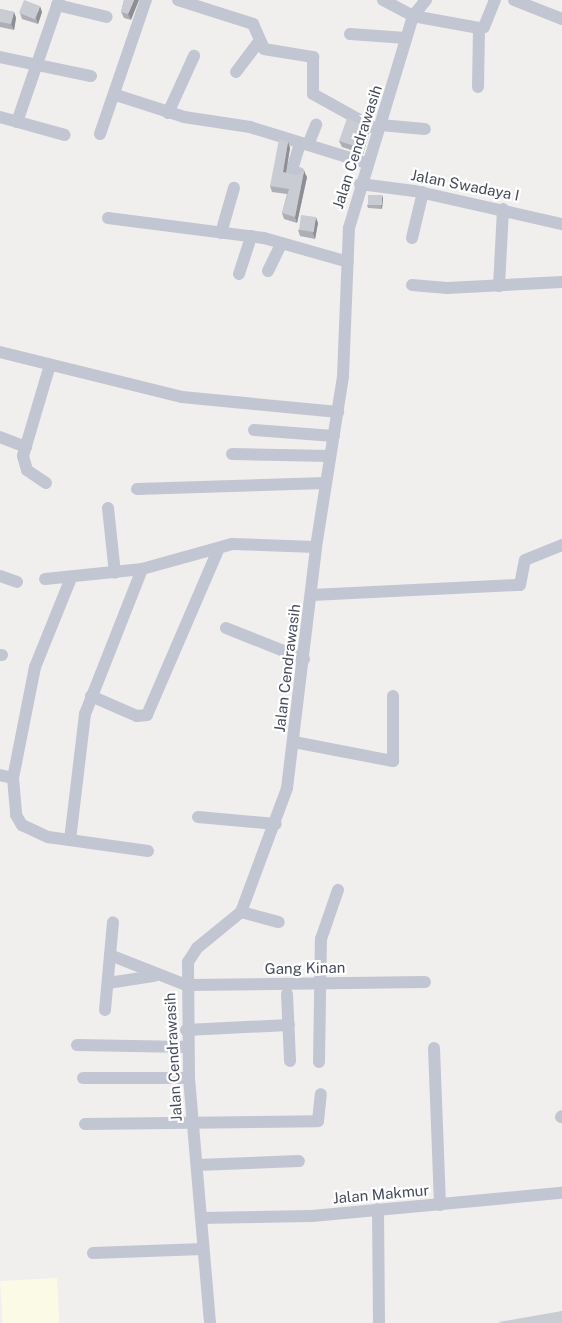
<!DOCTYPE html>
<html>
<head>
<meta charset="utf-8">
<style>
  body { margin:0 }
  #map { position:relative; width:562px; height:1323px; overflow:hidden; background:#f1eeee; font-family:"Public Sans",sans-serif }
  div>[style] { position:absolute }
  .commercial>* { inset:0; background:#fbfae7; transform-origin:0 0 }
  .street>* { height:12px; margin:-6px; padding:0 6px; transform-origin:6px; border-radius:6px; background:#c2c6d3 }
  .wall>* { inset:0; background:#aeafb6 }
  .shaded-wall>* { inset:0; background:#8d8f94 }
  .building>* { inset:0; background:#caccd4; transform-origin:0 0 }
  span { translate:-50% -50%; white-space:nowrap; text-align:center; line-height:1.15; -webkit-text-stroke:4.5px #fff; paint-order:stroke }
  .street-label { font-size:15px; color:#464c5b }
</style>
</head>
<body>
<div id="map">
  <div class="commercial">
    <div style="left:57px;top:1278px;width:45px;height:57px;rotate:87deg"></div>
  </div>
  <div class="street">
    <div style="left:178px;top:0;width:79px;rotate:17.7deg"></div>
    <div style="left:253px;top:24px;width:27px;rotate:66deg"></div>
    <div style="left:264px;top:49px;width:50px;rotate:9.3deg"></div>
    <div style="left:313px;top:57px;width:37px;rotate:90deg"></div>
    <div style="left:313px;top:94px;width:74px;rotate:29deg"></div>
    <div style="left:383px;top:0;width:34px;rotate:28deg"></div>
    <div style="left:413px;top:16px;width:67px;rotate:10.3deg"></div>
    <div style="left:479px;top:28px;width:5px;rotate:-11deg"></div>
    <div style="left:484px;top:27px;width:29px;rotate:-68deg"></div>
    <div style="left:514px;top:0;width:52px;rotate:21.6deg"></div>
    <div style="left:57px;top:5px;width:51px;rotate:13.5deg"></div>
    <div style="left:350px;top:34px;width:56px;rotate:4.1deg"></div>
    <div style="left:0;top:57px;width:93px;rotate:11.8deg"></div>
    <div style="left:236px;top:72px;width:39px;rotate:-53deg"></div>
    <div style="left:478px;top:87px;width:59px;rotate:-89deg"></div>
    <div style="left:116px;top:95px;width:71px;rotate:17.9deg"></div>
    <div style="left:184px;top:117px;width:67px;rotate:8.6deg"></div>
    <div style="left:250px;top:127px;width:121px;rotate:17.2deg"></div>
    <div style="left:168px;top:113px;width:63px;rotate:-65.5deg"></div>
    <div style="left:0;top:117px;width:67px;rotate:15.5deg"></div>
    <div style="left:17px;top:122px;width:129px;rotate:-71deg"></div>
    <div style="left:380px;top:125px;width:45px;rotate:5.1deg"></div>
    <div style="left:100px;top:134px;width:142px;rotate:-71.1deg"></div>
    <div style="left:308px;top:145px;width:22px;rotate:-68deg"></div>
    <div style="left:299px;top:173px;width:8px;rotate:180deg"></div>
    <div style="left:291px;top:173px;width:31px;rotate:-73deg"></div>
    <div style="left:360px;top:184px;width:55px;rotate:7.3deg"></div>
    <div style="left:415px;top:191px;width:151px;rotate:12.7deg"></div>
    <div style="left:108px;top:218px;width:157px;rotate:7.3deg"></div>
    <div style="left:264px;top:238px;width:87px;rotate:15.9deg"></div>
    <div style="left:221px;top:233px;width:47px;rotate:-73.9deg"></div>
    <div style="left:412px;top:238px;width:47px;rotate:-76.6deg"></div>
    <div style="left:268px;top:271px;width:30px;rotate:-64deg"></div>
    <div style="left:239px;top:274px;width:40px;rotate:-72deg"></div>
    <div style="left:412px;top:285px;width:35px;rotate:5deg"></div>
    <div style="left:447px;top:288px;width:115px;rotate:-3deg"></div>
    <div style="left:499px;top:286px;width:77px;rotate:-87deg"></div>
    <div style="left:0;top:352px;width:187px;rotate:13.9deg"></div>
    <div style="left:182px;top:397px;width:157px;rotate:5.5deg"></div>
    <div style="left:254px;top:430px;width:80px;rotate:4.3deg"></div>
    <div style="left:0;top:437px;width:28px;rotate:21deg"></div>
    <div style="left:232px;top:454px;width:98px;rotate:1.2deg"></div>
    <div style="left:46px;top:483px;width:23px;rotate:-146deg"></div>
    <div style="left:27px;top:470px;width:15px;rotate:-106deg"></div>
    <div style="left:23px;top:456px;width:95px;rotate:-73.5deg"></div>
    <div style="left:137px;top:489px;width:188px;rotate:-1.8deg"></div>
    <div style="left:108px;top:508px;width:65px;rotate:83.9deg"></div>
    <div style="left:0;top:576px;width:18px;rotate:19deg"></div>
    <div style="left:71px;top:578px;width:96px;rotate:112deg"></div>
    <div style="left:35px;top:667px;width:113px;rotate:101.2deg"></div>
    <div style="left:13px;top:778px;width:37px;rotate:85deg"></div>
    <div style="left:16px;top:815px;width:12px;rotate:59deg"></div>
    <div style="left:22px;top:825px;width:29px;rotate:25deg"></div>
    <div style="left:48px;top:837px;width:101px;rotate:8deg"></div>
    <div style="left:45px;top:579px;width:98px;rotate:-5.9deg"></div>
    <div style="left:142px;top:569px;width:93px;rotate:-15.5deg"></div>
    <div style="left:232px;top:544px;width:84px;rotate:2deg"></div>
    <div style="left:312px;top:595px;width:208px;rotate:-2.8deg"></div>
    <div style="left:520px;top:585px;width:25px;rotate:-79deg"></div>
    <div style="left:525px;top:560px;width:40px;rotate:-22deg"></div>
    <div style="left:226px;top:628px;width:84px;rotate:21.7deg"></div>
    <div style="left:0;top:655px;width:2px"></div>
    <div style="left:91px;top:696px;width:50px;rotate:23.5deg"></div>
    <div style="left:137px;top:716px;width:10px;rotate:-6deg"></div>
    <div style="left:147px;top:715px;width:182px;rotate:-66.7deg"></div>
    <div style="left:294px;top:742px;width:101px;rotate:10.9deg"></div>
    <div style="left:393px;top:761px;width:65px;rotate:-90deg"></div>
    <div style="left:0;top:775px;width:13px;rotate:13deg"></div>
    <div style="left:198px;top:817px;width:78px;rotate:5.1deg"></div>
    <div style="left:70px;top:840px;width:127px;rotate:-83.2deg"></div>
    <div style="left:85px;top:714px;width:156px;rotate:-68.5deg"></div>
    <div style="left:241px;top:912px;width:39px;rotate:15deg"></div>
    <div style="left:110px;top:955px;width:82px;rotate:21.5deg"></div>
    <div style="left:186px;top:985px;width:239px;rotate:-0.7deg"></div>
    <div style="left:108px;top:983px;width:47px;rotate:-8.7deg"></div>
    <div style="left:287px;top:994px;width:67px;rotate:87.4deg"></div>
    <div style="left:105px;top:1010px;width:88px;rotate:-84.8deg"></div>
    <div style="left:186px;top:1030px;width:103px;rotate:-2.8deg"></div>
    <div style="left:77px;top:1045px;width:110px;rotate:1deg"></div>
    <div style="left:434px;top:1048px;width:157px;rotate:87.8deg"></div>
    <div style="left:319px;top:1062px;width:123px;rotate:-89.1deg"></div>
    <div style="left:321px;top:939px;width:52px;rotate:-70.9deg"></div>
    <div style="left:83px;top:1078px;width:106px"></div>
    <div style="left:561px;top:1117px;width:1px;rotate:-45deg"></div>
    <div style="left:85px;top:1124px;width:233px;rotate:-0.7deg"></div>
    <div style="left:318px;top:1121px;width:27px;rotate:-84deg"></div>
    <div style="left:197px;top:1165px;width:102px;rotate:-2.2deg"></div>
    <div style="left:378px;top:1209px;width:114px;rotate:89.5deg"></div>
    <div style="left:201px;top:1218px;width:111px;rotate:-1deg"></div>
    <div style="left:312px;top:1216px;width:251px;rotate:-5.3deg"></div>
    <div style="left:93px;top:1253px;width:110px;rotate:-2.1deg"></div>
    <div style="left:210px;top:1323px;width:246px;rotate:-94.9deg"></div>
    <div style="left:189px;top:1078px;width:116px;rotate:-90.5deg"></div>
    <div style="left:188px;top:962px;width:17px;rotate:-57deg"></div>
    <div style="left:197px;top:948px;width:57px;rotate:-39.3deg"></div>
    <div style="left:241px;top:912px;width:132px;rotate:-69.6deg"></div>
    <div style="left:287px;top:788px;width:243px;rotate:-83.1deg"></div>
    <div style="left:316px;top:547px;width:173px;rotate:-81deg"></div>
    <div style="left:343px;top:376px;width:148px;rotate:-87.7deg"></div>
    <div style="left:349px;top:228px;width:221px;rotate:-73.2deg"></div>
    <div style="left:413px;top:16px;width:21px;rotate:-51deg"></div>
  </div>
  <div class="wall">
    <div style="clip-path:polygon(124px 0,131px 20px,124px 18px,121px 12px)"></div>
    <div style="clip-path:polygon(0 9px,14px 12px,16px 18px,14px 30px,0 27px)"></div>
    <div style="clip-path:polygon(42px 12px,38px 24px,22px 19px,20px 13px)"></div>
    <div style="clip-path:polygon(369px 134px,363px 154px,342px 147px,339px 141px)"></div>
    <div style="clip-path:polygon(288px 142px,290px 148px,286px 173px,307px 177px,297px 223px,284px 219px,282px 213px,287px 194px,272px 192px,270px 186px)"></div>
    <div style="clip-path:polygon(383px 198px,382px 209px,368px 208px,367px 205px)"></div>
    <div style="clip-path:polygon(318px 223px,315px 239px,300px 236px,298px 230px)"></div>
  </div>
  <div class="shaded-wall">
    <div style="clip-path:polygon(134px 0,139px 0,131px 20px,128px 14px)"></div>
    <div style="clip-path:polygon(40px 6px,42px 12px,38px 24px,36px 18px)"></div>
    <div style="clip-path:polygon(14px 12px,16px 18px,14px 30px,11px 24px)"></div>
    <div style="clip-path:polygon(367px 128px,369px 134px,363px 154px,361px 148px)"></div>
    <div style="clip-path:polygon(288px 142px,290px 148px,285px 178px,283px 172px)"></div>
    <div style="clip-path:polygon(304px 171px,307px 177px,297px 223px,295px 217px)"></div>
    <div style="clip-path:polygon(382px 195px,383px 198px,382px 209px,381px 206px)"></div>
    <div style="clip-path:polygon(316px 217px,318px 223px,315px 239px,313px 233px)"></div>
  </div>
  <div class="building">
    <div style="left:24px;top:0;width:17px;height:14px;rotate:21deg"></div>
    <div style="clip-path:polygon(124px 0,134px 0,128px 14px,121px 12px)"></div>
    <div style="clip-path:polygon(0 9px,14px 12px,11px 24px,0 22px)"></div>
    <div style="clip-path:polygon(347px 118px,367px 128px,361px 148px,339px 141px)"></div>
    <div style="clip-path:polygon(279px 139px,288px 142px,283px 172px,297px 175px,304px 171px,295px 217px,282px 213px,289px 189px,270px 186px)"></div>
    <div style="left:368px;top:195px;width:14px;height:10px"></div>
    <div style="left:301px;top:215px;width:15px;height:15px;rotate:8deg"></div>
    <div style="clip-path:polygon(562px 1311px,562px 1323px,500px 1323px,499px 1322px)"></div>
  </div>
  <div class="street-label">
    <span style="left:357px;top:147px;rotate:-72deg">Jalan Cendrawasih</span>
    <span style="left:465px;top:185px;rotate:11deg">Jalan Swadaya I</span>
    <span style="left:287px;top:668px;rotate:-83deg">Jalan Cendrawasih</span>
    <span style="left:305px;top:968px;rotate:-1deg">Gang Kinan</span>
    <span style="left:173px;top:1057px;rotate:-93deg">Jalan Cendrawasih</span>
    <span style="left:381px;top:1194px;rotate:-5deg">Jalan Makmur</span>
  </div>
</div>
</body>
</html>
